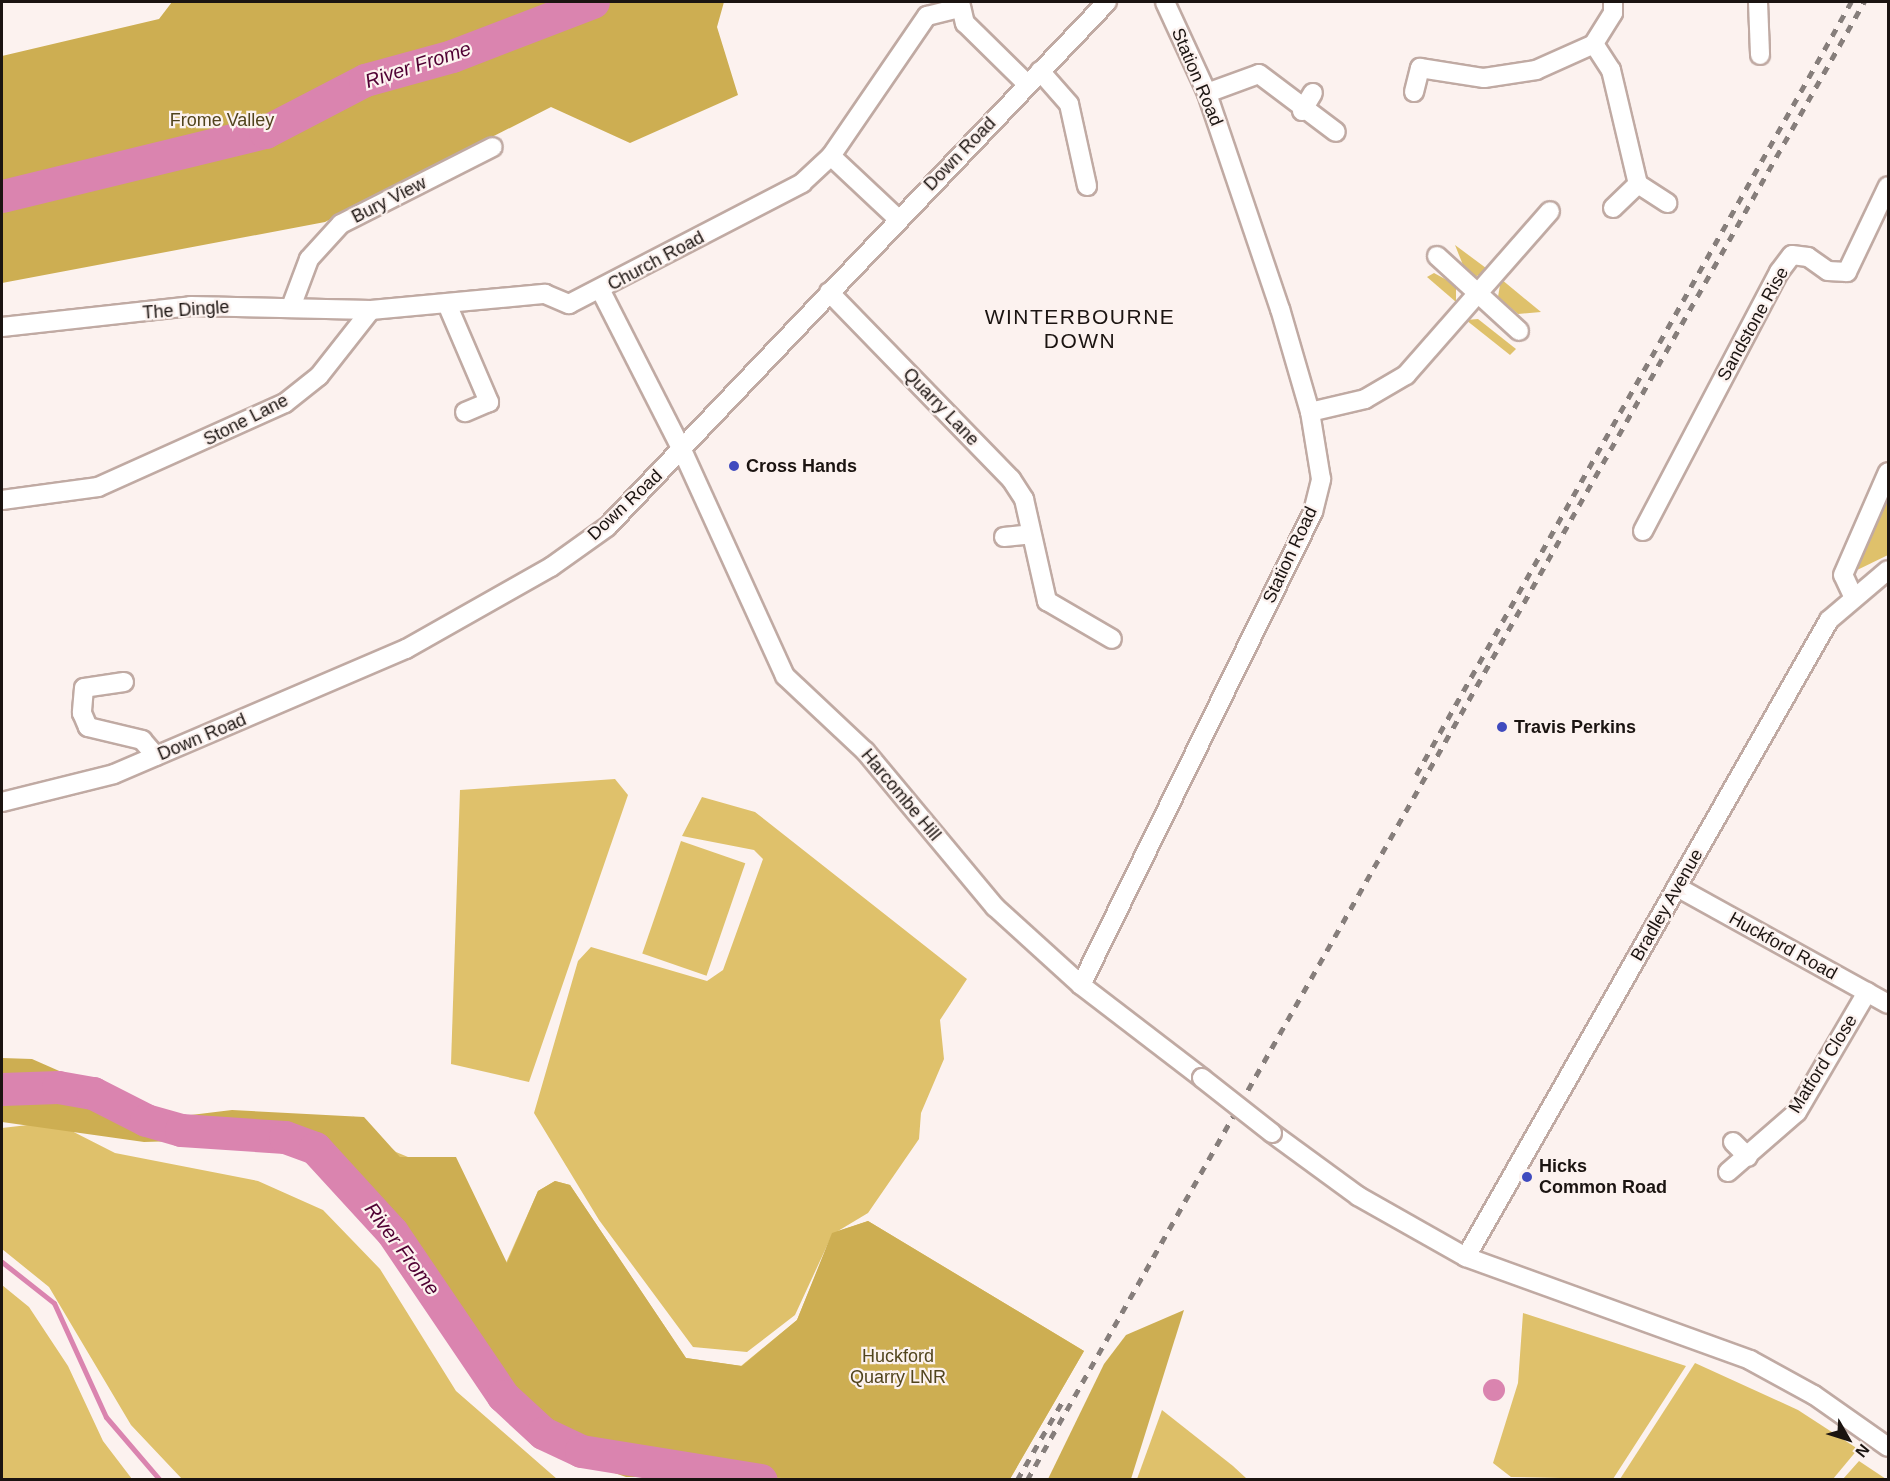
<!DOCTYPE html>
<html>
<head>
<meta charset="utf-8">
<style>
  body { margin:0 }
  #map { position:relative; width:1890px; height:1481px; overflow:hidden; background:#fcf2ef; font-family:Arial,sans-serif }
  div>[style] { position:absolute }
  .green>* { inset:0; background:#dfc16b; transform-origin:0 0 }
  .forest>* { inset:0; background:#cdae52 }
  .water>* { inset:0; background:#da84af }
  .round { border-radius:50% }
  .stream>* { height:5px; margin:-2.5px; padding:0 2.5px; transform-origin:2.5px; border-radius:2.5px; background:#da84af }
  .river>* { height:33px; margin:-16.5px; padding:0 16.5px; transform-origin:16.5px; border-radius:16.5px; background:#da84af }
  .roads { filter:drop-shadow(2px 0 #c0aaa3) drop-shadow(-2px 0 #c0aaa3) drop-shadow(0 2px #c0aaa3) drop-shadow(0 -2px #c0aaa3) }
  .minor>* { height:18px; margin:-9px; padding:0 9px; transform-origin:9px; border-radius:9px; background:#fff }
  .rail>* { height:4.5px; margin-top:-2.25px; transform-origin:0; background:repeating-linear-gradient(90deg,#867e7b 0 8px,transparent 0 16px) }
  .bridges { filter:drop-shadow(2px 0 #c0aaa3) drop-shadow(-2px 0 #c0aaa3) drop-shadow(0 2px #c0aaa3) drop-shadow(0 -2px #c0aaa3) }
  .minor-bridge>* { height:18px; margin:-9px; padding:0 9px; transform-origin:9px; border-radius:9px; background:#fff }
  .dots>* { width:16px; height:16px; translate:-50% -50%; box-sizing:border-box; border:3px solid #fcf2ef; border-radius:50% }
  span { translate:-50% -50%; white-space:nowrap; text-align:center; line-height:1.15; -webkit-text-stroke:4.5px #fcf2ef; paint-order:stroke }
  .street-label { font-size:18px; color:#1b1411 }
  .park-label { font-size:18px; color:#51441d }
  .poi-label { font-size:18px; color:#1b1411; font-weight:700 }
  .left { translate:0 -50%; text-align:left }
  .water-label { font-size:20px; color:#500133; font-style:italic }
  .quarter-label { font-size:21px; color:#1b1411; letter-spacing:1.5px }
  .frame { position:absolute; inset:0; border:3px solid #1b1411; pointer-events:none }
  .north { position:absolute; left:1818px; top:1409px; width:60px; height:60px; -webkit-text-stroke:4px #fcf2ef; paint-order:stroke; rotate:129deg; font-size:16px; font-weight:700; line-height:24px; text-align:center; color:#1b1411 }
  .north::after { content:''; display:block; margin:auto; width:21px; height:27px; background:#1b1411; clip-path:polygon(50% 0,100% 100%,50% 72%,0 100%) }
</style>
</head>
<body>
<div id="map">
  <div class="green">
    <div style="clip-path:polygon(1455px 245px,1490px 271px,1474px 277px,1465px 270px)"></div>
    <div style="clip-path:polygon(1434px 273px,1456px 285px,1456px 302px,1427px 277px)"></div>
    <div style="clip-path:polygon(1501px 279px,1541px 312px,1518px 314px,1498px 297px)"></div>
    <div style="clip-path:polygon(1478px 319px,1516px 349px,1510px 355px,1466px 320px)"></div>
    <div style="clip-path:polygon(1888px 481px,1888px 555px,1853px 572px)"></div>
    <div style="clip-path:polygon(615px 779px,628px 795px,529px 1082px,451px 1064px,460px 790px)"></div>
    <div style="clip-path:polygon(702px 797px,755px 812px,967px 979px,940px 1020px,944px 1059px,921px 1113px,919px 1139px,868px 1213px,838px 1231px,868px 1221px,1084px 1351px,1010px 1479px,787px 1479px,720px 1467px,352px 1115px,396px 1152px,444px 1172px,465px 1193px,506px 1263px,538px 1191px,555px 1181px,570px 1185px,686px 1358px,741px 1366px,797px 1320px,832px 1235px,795px 1315px,747px 1352px,693px 1347px,599px 1220px,534px 1113px,578px 961px,591px 947px,707px 981px,723px 970px,763px 859px,754px 850px,682px 836px)"></div>
    <div style="left:681px;top:841px;width:68px;height:119px;rotate:19deg"></div>
    <div style="clip-path:polygon(54px 1122px,115px 1153px,258px 1181px,323px 1210px,380px 1269px,456px 1391px,557px 1479px,182px 1479px,131px 1425px,49px 1287px,2px 1249px,2px 1128px)"></div>
    <div style="clip-path:polygon(2px 1285px,29px 1307px,68px 1366px,103px 1441px,132px 1479px,2px 1479px)"></div>
    <div style="clip-path:polygon(1523px 1313px,1686px 1366px,1613px 1479px,1511px 1477px,1493px 1463px,1518px 1383px)"></div>
    <div style="clip-path:polygon(1695px 1363px,1798px 1410px,1858px 1449px,1833px 1479px,1620px 1479px)"></div>
    <div style="clip-path:polygon(1162px 1410px,1233px 1466px,1247px 1479px,1137px 1479px)"></div>
    <div style="clip-path:polygon(1859px 1461px,1886px 1479px,1887px 1479px,1843px 1479px)"></div>
  </div>
  <div class="forest">
    <div style="clip-path:polygon(172px 2px,724px 2px,717px 27px,738px 95px,630px 143px,551px 107px,325px 222px,2px 283px,2px 56px,159px 19px)"></div>
    <div style="clip-path:polygon(2px 1058px,32px 1059px,166px 1118px,232px 1110px,364px 1117px,400px 1157px,456px 1157px,507px 1263px,538px 1191px,555px 1181px,570px 1185px,686px 1358px,742px 1366px,797px 1320px,832px 1233px,868px 1221px,1084px 1351px,1010px 1479px,626px 1477px,540px 1447px,505px 1417px,378px 1234px,302px 1158px,243px 1139px,144px 1142px,2px 1122px)"></div>
    <div style="clip-path:polygon(1184px 1310px,1131px 1479px,1048px 1479px,1104px 1364px,1126px 1335px)"></div>
  </div>
  <div class="water">
    <div class="round" style="left:1483px;top:1379px;width:22px;height:22px"></div>
  </div>
  <div class="stream">
    <div style="left:2px;top:1262px;width:66px;rotate:38.3deg"></div>
    <div style="left:54px;top:1303px;width:125px;rotate:65.5deg"></div>
    <div style="left:106px;top:1417px;width:83px;rotate:49.4deg"></div>
  </div>
  <div class="river">
    <div style="left:2px;top:196px;width:271px;rotate:-13.7deg"></div>
    <div style="left:265px;top:132px;width:113px;rotate:-27.5deg"></div>
    <div style="left:365px;top:80px;width:90px;rotate:-15.4deg"></div>
    <div style="left:452px;top:56px;width:151px;rotate:-21deg"></div>
    <div style="left:2px;top:1089px;width:56px;rotate:-2deg"></div>
    <div style="left:58px;top:1087px;width:36px;rotate:10deg"></div>
    <div style="left:93px;top:1093px;width:59px;rotate:27deg"></div>
    <div style="left:146px;top:1120px;width:36px;rotate:16deg"></div>
    <div style="left:181px;top:1130px;width:104px;rotate:3.9deg"></div>
    <div style="left:285px;top:1137px;width:32px;rotate:20deg"></div>
    <div style="left:315px;top:1148px;width:114px;rotate:47.5deg"></div>
    <div style="left:392px;top:1232px;width:198px;rotate:55.9deg"></div>
    <div style="left:503px;top:1396px;width:54px;rotate:42.8deg"></div>
    <div style="left:543px;top:1433px;width:42px;rotate:25.3deg"></div>
    <div style="left:581px;top:1451px;width:182px;rotate:9.2deg"></div>
  </div>
  <div class="roads">
    <div class="minor">
      <div style="left:960px;top:2px;width:22px;rotate:77deg"></div>
      <div style="left:965px;top:23px;width:87px;rotate:44.5deg"></div>
      <div style="left:1613px;top:2px;width:11px;rotate:90deg"></div>
      <div style="left:1613px;top:13px;width:36px;rotate:122deg"></div>
      <div style="left:1594px;top:44px;width:31px;rotate:57deg"></div>
      <div style="left:1611px;top:70px;width:117px;rotate:76.7deg"></div>
      <div style="left:1758px;top:2px;width:53px;rotate:87.8deg"></div>
      <div style="left:1040px;top:71px;width:44px;rotate:48.7deg"></div>
      <div style="left:1069px;top:104px;width:84px;rotate:77.6deg"></div>
      <div style="left:1414px;top:92px;width:25px;rotate:-76deg"></div>
      <div style="left:1420px;top:68px;width:65px;rotate:8.9deg"></div>
      <div style="left:1484px;top:78px;width:53px;rotate:-8.7deg"></div>
      <div style="left:1536px;top:70px;width:64px;rotate:-24.1deg"></div>
      <div style="left:1207px;top:93px;width:55px;rotate:-20.1deg"></div>
      <div style="left:1259px;top:74px;width:96px;rotate:37deg"></div>
      <div style="left:1302px;top:111px;width:21px;rotate:-59deg"></div>
      <div style="left:831px;top:156px;width:92px;rotate:43.2deg"></div>
      <div style="left:1613px;top:208px;width:35px;rotate:-44deg"></div>
      <div style="left:1638px;top:184px;width:35px;rotate:33deg"></div>
      <div style="left:1437px;top:256px;width:111px;rotate:42.4deg"></div>
      <div style="left:601px;top:291px;width:178px;rotate:63deg"></div>
      <div style="left:682px;top:450px;width:248px;rotate:65.5deg"></div>
      <div style="left:785px;top:676px;width:110px;rotate:43.2deg"></div>
      <div style="left:865px;top:751px;width:203px;rotate:50.2deg"></div>
      <div style="left:995px;top:907px;width:116px;rotate:42.2deg"></div>
      <div style="left:1081px;top:985px;width:153px;rotate:37.5deg"></div>
      <div style="left:829px;top:292px;width:261px;rotate:45.8deg"></div>
      <div style="left:1011px;top:479px;width:24px;rotate:57deg"></div>
      <div style="left:1024px;top:499px;width:105px;rotate:77.3deg"></div>
      <div style="left:1047px;top:601px;width:75px;rotate:30.3deg"></div>
      <div style="left:447px;top:304px;width:107px;rotate:66.8deg"></div>
      <div style="left:489px;top:402px;width:26px;rotate:157deg"></div>
      <div style="left:291px;top:307px;width:51px;rotate:-69.4deg"></div>
      <div style="left:309px;top:259px;width:47px;rotate:-47.6deg"></div>
      <div style="left:341px;top:224px;width:170px;rotate:-26.9deg"></div>
      <div style="left:2px;top:327px;width:190px;rotate:-6.3deg"></div>
      <div style="left:191px;top:306px;width:180px;rotate:1.3deg"></div>
      <div style="left:371px;top:310px;width:175px;rotate:-5.3deg"></div>
      <div style="left:545px;top:294px;width:26px;rotate:23deg"></div>
      <div style="left:569px;top:304px;width:263px;rotate:-27.4deg"></div>
      <div style="left:802px;top:183px;width:40px;rotate:-43deg"></div>
      <div style="left:831px;top:156px;width:170px;rotate:-55.6deg"></div>
      <div style="left:927px;top:16px;width:32px;rotate:-14deg"></div>
      <div style="left:1310px;top:412px;width:57px;rotate:-13.3deg"></div>
      <div style="left:1365px;top:399px;width:48px;rotate:-30.3deg"></div>
      <div style="left:1406px;top:375px;width:218px;rotate:-48.7deg"></div>
      <div style="left:2px;top:500px;width:97px;rotate:-7.7deg"></div>
      <div style="left:98px;top:487px;width:205px;rotate:-24.2deg"></div>
      <div style="left:285px;top:403px;width:43px;rotate:-38.5deg"></div>
      <div style="left:319px;top:376px;width:84px;rotate:-51.8deg"></div>
      <div style="left:1643px;top:531px;width:293px;rotate:-62.3deg"></div>
      <div style="left:1779px;top:272px;width:21px;rotate:-53deg"></div>
      <div style="left:1792px;top:255px;width:16px;rotate:7deg"></div>
      <div style="left:1808px;top:257px;width:24px;rotate:35deg"></div>
      <div style="left:1828px;top:271px;width:19px;rotate:3deg"></div>
      <div style="left:1847px;top:272px;width:95px;rotate:-64.5deg"></div>
      <div style="left:1004px;top:537px;width:27px;rotate:-6deg"></div>
      <div style="left:1853px;top:596px;width:23px;rotate:-115deg"></div>
      <div style="left:1843px;top:575px;width:112px;rotate:-66.4deg"></div>
      <div style="left:124px;top:682px;width:40px;rotate:171.5deg"></div>
      <div style="left:84px;top:688px;width:25px;rotate:95deg"></div>
      <div style="left:82px;top:713px;width:15px;rotate:67deg"></div>
      <div style="left:88px;top:727px;width:56px;rotate:13.5deg"></div>
      <div style="left:142px;top:740px;width:21px;rotate:49deg"></div>
      <div style="left:2px;top:802px;width:115px;rotate:-14deg"></div>
      <div style="left:114px;top:774px;width:318px;rotate:-23.2deg"></div>
      <div style="left:406px;top:649px;width:167px;rotate:-29.5deg"></div>
      <div style="left:551px;top:567px;width:69px;rotate:-35.5deg"></div>
      <div style="left:607px;top:527px;width:725px;rotate:-46.4deg"></div>
      <div style="left:1677px;top:887px;width:241px;rotate:29deg"></div>
      <div style="left:1081px;top:985px;width:527px;rotate:-63.87deg"></div>
      <div style="left:1313px;top:512px;width:34px;rotate:-76deg"></div>
      <div style="left:1321px;top:479px;width:68px;rotate:-99.3deg"></div>
      <div style="left:1310px;top:412px;width:107px;rotate:-106.2deg"></div>
      <div style="left:1280px;top:309px;width:228px;rotate:-108.7deg"></div>
      <div style="left:1207px;top:93px;width:100px;rotate:-114.8deg"></div>
      <div style="left:1272px;top:1133px;width:107px;rotate:36.2deg"></div>
      <div style="left:1358px;top:1196px;width:124px;rotate:29.5deg"></div>
      <div style="left:1466px;top:1257px;width:302px;rotate:19.9deg"></div>
      <div style="left:1750px;top:1360px;width:73px;rotate:28.7deg"></div>
      <div style="left:1814px;top:1395px;width:90px;rotate:35.1deg"></div>
      <div style="left:1733px;top:1142px;width:21px;rotate:45deg"></div>
      <div style="left:1728px;top:1172px;width:91px;rotate:-41deg"></div>
      <div style="left:1797px;top:1112px;width:139px;rotate:-59.7deg"></div>
      <div style="left:1466px;top:1257px;width:733px;rotate:-60.32deg"></div>
      <div style="left:1829px;top:620px;width:77px;rotate:-40.3deg"></div>
    </div>
  </div>
  <div class="rail">
    <div style="left:1416px;top:775px;width:887px;rotate:-60.63deg"></div>
    <div style="left:1017px;top:1480px;width:90px;rotate:-60deg"></div>
    <div style="left:1027px;top:1480px;width:1699px;rotate:-60.48deg"></div>
  </div>
  <div class="bridges">
    <div class="minor-bridge">
      <div style="left:1202px;top:1078px;width:89px;rotate:38.2deg"></div>
    </div>
  </div>
  <div class="dots">
    <div style="left:734px;top:466px;background:#3f4abe"></div>
    <div style="left:1502px;top:727px;background:#3f4abe"></div>
    <div style="left:1527px;top:1177px;background:#3f4abe"></div>
  </div>
  <div class="street-label">
    <span style="left:1197px;top:77px;rotate:67deg">Station Road</span>
    <span style="left:960px;top:154px;rotate:-46deg">Down Road</span>
    <span style="left:389px;top:200px;rotate:-27deg">Bury View</span>
    <span style="left:656px;top:261px;rotate:-28deg">Church Road</span>
    <span style="left:186px;top:310px;rotate:-4deg">The Dingle</span>
    <span style="left:1753px;top:324px;rotate:-61deg">Sandstone Rise</span>
    <span style="left:941px;top:407px;rotate:46deg">Quarry Lane</span>
    <span style="left:246px;top:420px;rotate:-27deg">Stone Lane</span>
    <span style="left:625px;top:505px;rotate:-43deg">Down Road</span>
    <span style="left:1290px;top:555px;rotate:-65deg">Station Road</span>
    <span style="left:202px;top:737px;rotate:-23deg">Down Road</span>
    <span style="left:901px;top:795px;rotate:50deg">Harcombe Hill</span>
    <span style="left:1667px;top:905px;rotate:-60deg">Bradley Avenue</span>
    <span style="left:1783px;top:946px;rotate:29deg">Huckford Road</span>
    <span style="left:1823px;top:1064px;rotate:-58deg">Matford Close</span>
  </div>
  <div class="park-label">
    <span style="left:222px;top:120px">Frome Valley</span>
    <span style="left:898px;top:1367px">Huckford<br>Quarry LNR</span>
  </div>
  <div class="poi-label">
    <span class="left" style="left:746px;top:466px">Cross Hands</span>
    <span class="left" style="left:1514px;top:727px">Travis Perkins</span>
    <span class="left" style="left:1539px;top:1177px">Hicks<br>Common Road</span>
  </div>
  <div class="water-label">
    <span style="left:418px;top:65px;rotate:-18deg">River Frome</span>
    <span style="left:402px;top:1249px;rotate:53deg">River Frome</span>
  </div>
  <div class="quarter-label">
    <span style="left:1080px;top:329px">WINTERBOURNE<br>DOWN</span>
  </div>
  <div class="frame"></div>
  <div class="north">N</div>
</div>
</body>
</html>
